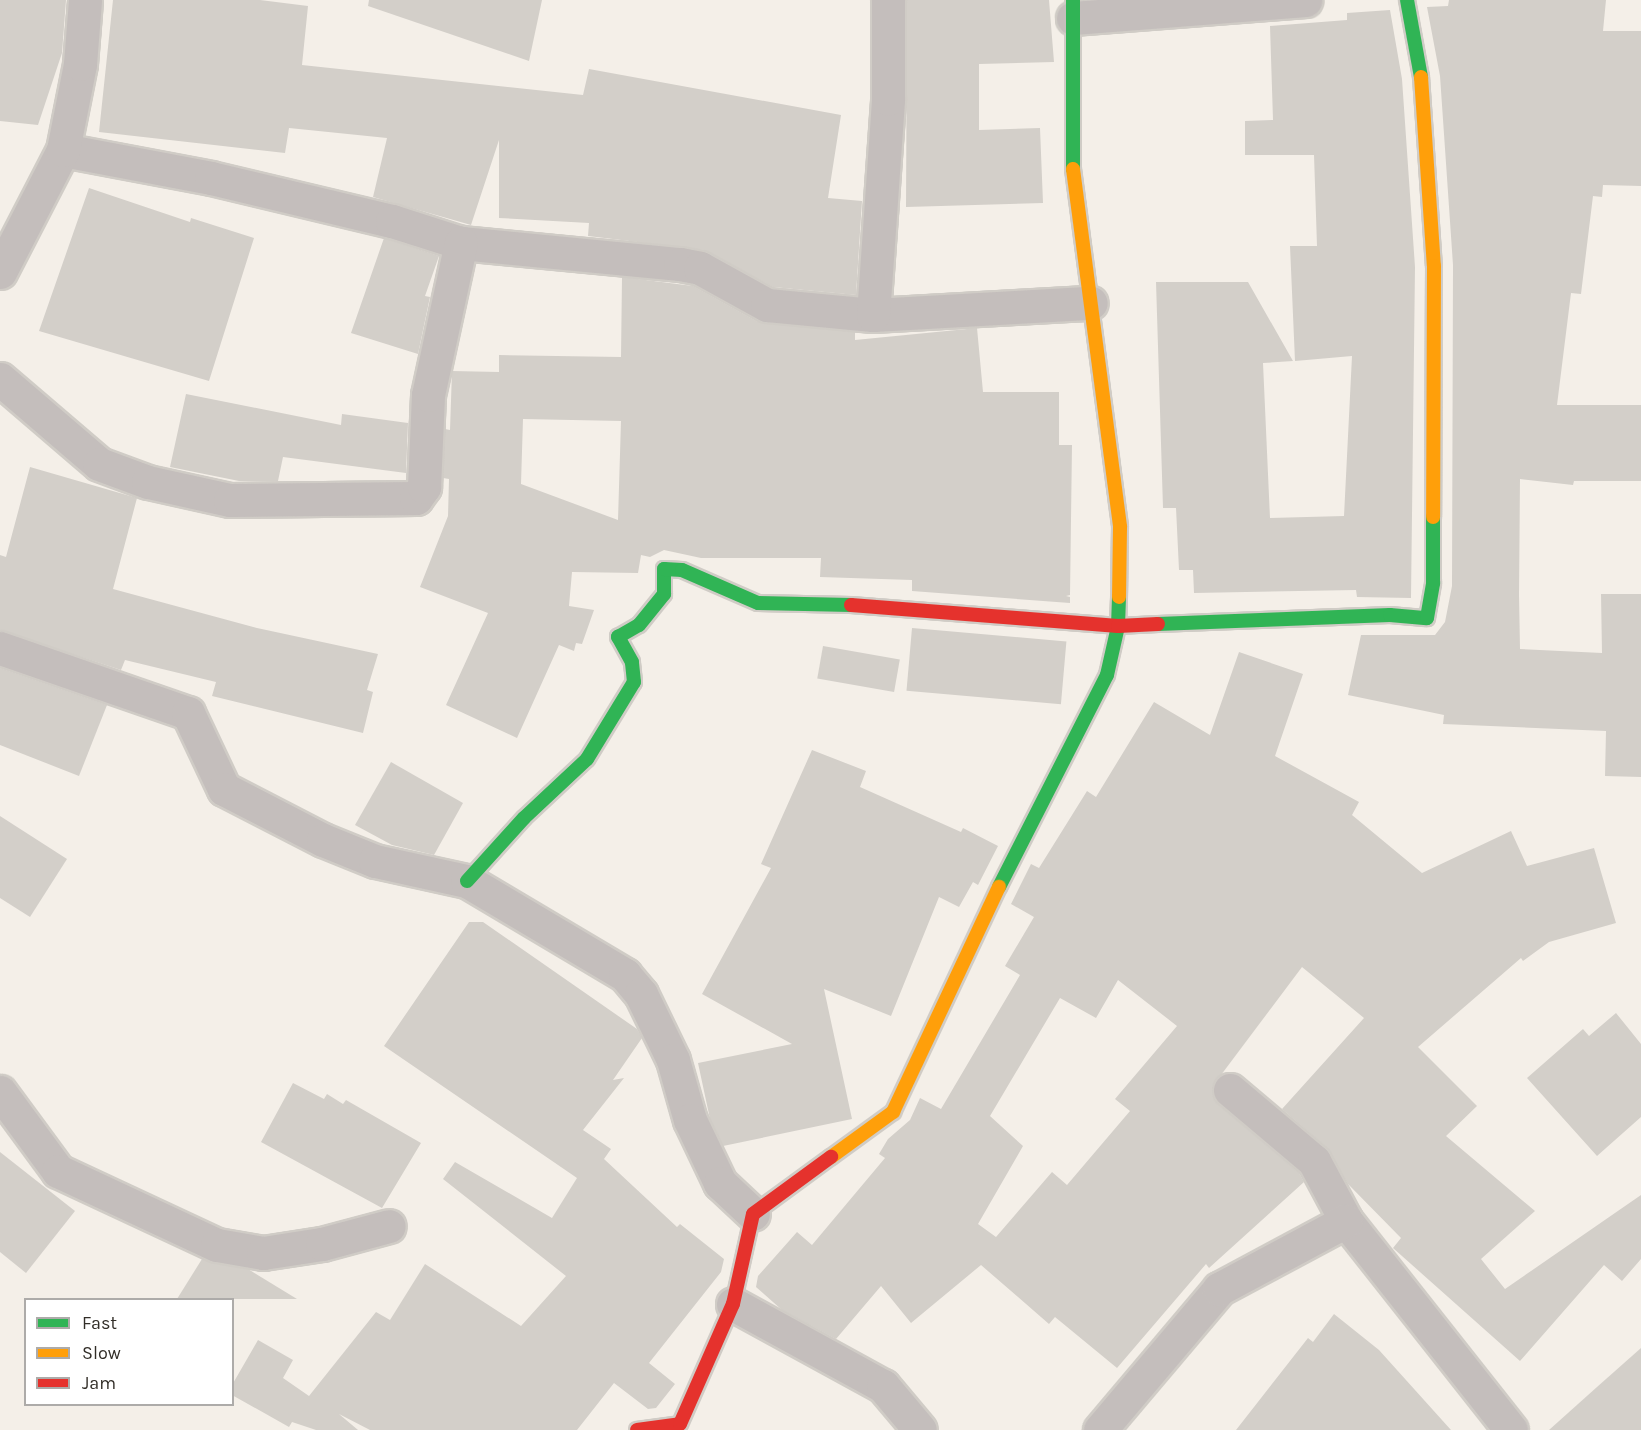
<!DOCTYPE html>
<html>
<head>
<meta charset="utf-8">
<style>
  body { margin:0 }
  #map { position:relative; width:1641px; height:1430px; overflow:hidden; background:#f4efe8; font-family:Karla,sans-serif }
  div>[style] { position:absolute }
  .building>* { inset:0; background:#d3cfc9; transform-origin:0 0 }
  .roads { filter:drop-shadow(2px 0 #d0ccc6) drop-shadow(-2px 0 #d0ccc6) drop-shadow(0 2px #d0ccc6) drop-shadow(0 -2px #d0ccc6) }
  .street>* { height:33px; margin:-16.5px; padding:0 16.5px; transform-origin:16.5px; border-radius:16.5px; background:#c4bebc }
  .fast>* { height:14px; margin:-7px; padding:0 7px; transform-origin:7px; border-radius:7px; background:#30b455 }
  .slow>* { height:14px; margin:-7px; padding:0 7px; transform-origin:7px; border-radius:7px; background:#ff9f0a }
  .jam>* { height:14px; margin:-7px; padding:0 7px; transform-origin:7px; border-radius:7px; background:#e5322d }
  span { translate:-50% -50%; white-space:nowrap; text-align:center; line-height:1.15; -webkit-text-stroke:4.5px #fff; paint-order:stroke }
  .legend { position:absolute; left:24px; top:1298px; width:210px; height:108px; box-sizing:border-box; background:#fff; border:2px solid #adaba9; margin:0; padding:8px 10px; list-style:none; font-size:18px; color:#322e28 }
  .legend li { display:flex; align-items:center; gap:12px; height:30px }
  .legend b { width:30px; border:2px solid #adaba9 }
</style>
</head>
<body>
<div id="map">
  <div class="building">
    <div style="clip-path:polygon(0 0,66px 0,62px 53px,38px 125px,0 121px)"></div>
    <div style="clip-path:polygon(113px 0,260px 0,308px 6px,302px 65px,583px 95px,589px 69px,841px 115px,828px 198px,862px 201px,856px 295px,773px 287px,704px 250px,588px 236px,589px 223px,499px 218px,499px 140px,471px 225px,373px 197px,387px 138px,289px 128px,285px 153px,99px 132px)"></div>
    <div style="clip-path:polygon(369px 0,542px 0,529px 61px,368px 6px)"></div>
    <div style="clip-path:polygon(907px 0,1049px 0,1054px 62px,979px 64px,979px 130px,1040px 128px,1043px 203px,906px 207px)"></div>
    <div style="clip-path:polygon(1449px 0,1606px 0,1603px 31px,1641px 31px,1641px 186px,1603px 185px,1602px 197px,1593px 196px,1581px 294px,1571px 293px,1557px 405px,1641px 405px,1641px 481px,1574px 481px,1573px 485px,1520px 479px,1519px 595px,1520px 649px,1602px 653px,1601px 594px,1641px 594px,1641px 777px,1605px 776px,1606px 731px,1443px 724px,1444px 715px,1348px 695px,1361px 635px,1435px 635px,1445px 622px,1452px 586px,1453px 265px,1440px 76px,1427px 7px,1448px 6px)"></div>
    <div style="clip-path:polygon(1390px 10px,1402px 79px,1415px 267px,1411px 598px,1357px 597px,1356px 590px,1194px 593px,1193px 570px,1179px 570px,1176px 508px,1163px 508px,1156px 282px,1248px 282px,1293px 361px,1263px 363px,1270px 518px,1344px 516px,1352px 356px,1295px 361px,1290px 246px,1317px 246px,1314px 155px,1245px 155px,1245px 121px,1273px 120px,1270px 26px,1347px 20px,1347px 13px)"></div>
    <div style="clip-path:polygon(89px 188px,190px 222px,191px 218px,254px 238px,209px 381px,39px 331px)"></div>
    <div style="clip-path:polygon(384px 238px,439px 256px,425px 296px,430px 297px,418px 354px,351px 333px)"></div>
    <div style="clip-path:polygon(evenodd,622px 277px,693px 286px,758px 322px,855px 332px,855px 340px,977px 328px,983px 392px,1059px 392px,1059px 445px,1072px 445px,1070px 595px,1066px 596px,1070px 597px,1070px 603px,912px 591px,912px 580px,820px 577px,821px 558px,701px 558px,664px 550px,650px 557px,641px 555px,638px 573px,572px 572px,569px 606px,594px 610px,582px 644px,576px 643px,574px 651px,559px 645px,517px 738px,446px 705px,488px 613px,420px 587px,448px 516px,449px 479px,443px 478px,445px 429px,450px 430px,452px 371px,499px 372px,499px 355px,621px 357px,622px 277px,523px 419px,621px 421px,618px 520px,521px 484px,523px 419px)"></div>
    <div style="clip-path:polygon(186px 394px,341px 425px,342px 414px,408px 423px,406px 473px,283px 457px,278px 481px,239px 481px,170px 467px)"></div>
    <div style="clip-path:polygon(30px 467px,137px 498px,113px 589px,257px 628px,378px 654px,367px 690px,373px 692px,363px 733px,212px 696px,216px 682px,125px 660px,121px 670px,0 630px,0 555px,6px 557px)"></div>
    <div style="left:912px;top:628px;width:155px;height:63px;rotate:5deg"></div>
    <div style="left:823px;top:646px;width:78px;height:33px;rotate:10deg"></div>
    <div style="clip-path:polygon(evenodd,1239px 652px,1303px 674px,1275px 756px,1359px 802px,1352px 815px,1422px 873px,1511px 831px,1527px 866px,1594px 848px,1616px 923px,1549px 942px,1523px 961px,1521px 958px,1418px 1047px,1477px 1106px,1446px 1136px,1535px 1211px,1481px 1259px,1505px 1289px,1641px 1195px,1641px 1259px,1622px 1281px,1604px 1265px,1520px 1361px,1393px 1248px,1401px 1238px,1348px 1184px,1326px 1147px,1282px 1109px,1364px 1018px,1302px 967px,1212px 1087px,1218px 1104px,1299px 1173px,1304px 1182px,1209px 1268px,1206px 1264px,1117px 1368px,1055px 1317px,1049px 1324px,981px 1265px,911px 1323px,881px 1286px,836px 1339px,782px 1310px,756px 1287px,758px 1276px,797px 1232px,812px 1245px,885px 1158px,879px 1154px,888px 1139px,910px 1120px,920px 1098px,941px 1109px,1020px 975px,1005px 966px,1034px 917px,1011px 904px,1031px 864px,1039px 868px,1087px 791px,1096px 797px,1154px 702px,1210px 735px,1239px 652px,1118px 980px,1177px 1026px,1115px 1099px,1130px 1111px,1067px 1185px,1052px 1172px,996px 1237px,978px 1224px,1023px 1146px,990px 1116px,1060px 998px,1096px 1018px,1118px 980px)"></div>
    <div style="clip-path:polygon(0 668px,107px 705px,79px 776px,0 745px)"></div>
    <div style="clip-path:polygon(812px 750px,866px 771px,860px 787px,961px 832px,963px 828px,998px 846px,978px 885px,973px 882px,959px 907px,939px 897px,891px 1016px,824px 989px,852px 1119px,723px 1146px,710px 1119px,698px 1063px,792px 1044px,702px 994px,771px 868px,761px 864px)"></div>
    <div style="clip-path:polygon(391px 762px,463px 803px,434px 855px,392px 845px,355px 825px)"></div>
    <div style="clip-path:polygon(0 816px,67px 859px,30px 917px,0 898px)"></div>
    <div style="clip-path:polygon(469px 922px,483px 922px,637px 1029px,642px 1038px,613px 1080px,624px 1078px,583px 1130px,611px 1149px,604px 1159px,677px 1227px,680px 1224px,724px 1259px,721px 1272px,649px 1363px,675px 1384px,656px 1408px,648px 1409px,614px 1383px,577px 1430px,370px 1430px,339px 1414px,358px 1430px,316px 1430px,292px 1422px,289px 1427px,232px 1395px,232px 1385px,258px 1340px,293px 1360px,283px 1378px,309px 1396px,376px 1312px,390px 1320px,425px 1264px,521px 1326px,566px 1276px,443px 1179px,455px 1162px,552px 1218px,577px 1178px,384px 1046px)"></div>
    <div style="clip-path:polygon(1616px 1013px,1641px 1044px,1641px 1117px,1597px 1156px,1527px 1078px,1583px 1029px,1589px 1036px)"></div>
    <div style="clip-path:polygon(293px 1083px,324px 1099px,327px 1094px,343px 1104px,346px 1100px,421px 1143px,382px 1208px,261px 1142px)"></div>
    <div style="clip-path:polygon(0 1152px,75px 1211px,26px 1273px,0 1252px)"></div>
    <div style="clip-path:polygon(202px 1259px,248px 1269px,297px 1299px,177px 1299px)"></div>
    <div style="clip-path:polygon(1334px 1314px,1379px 1350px,1451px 1430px,1236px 1430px,1308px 1338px,1313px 1342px)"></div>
    <div style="clip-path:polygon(1641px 1348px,1641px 1430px,1549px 1430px,1597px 1387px)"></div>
  </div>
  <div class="roads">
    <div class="street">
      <div style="left:1073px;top:18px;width:233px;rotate:-4.4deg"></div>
      <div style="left:63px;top:150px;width:151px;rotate:10.7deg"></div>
      <div style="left:211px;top:178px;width:186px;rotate:13.4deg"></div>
      <div style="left:392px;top:221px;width:72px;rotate:17.7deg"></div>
      <div style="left:461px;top:243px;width:220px;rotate:5.5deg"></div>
      <div style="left:680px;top:264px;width:20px;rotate:11deg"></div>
      <div style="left:700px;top:268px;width:77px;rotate:28.9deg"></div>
      <div style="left:767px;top:305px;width:106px;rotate:5.4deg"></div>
      <div style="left:873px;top:315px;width:218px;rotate:-3.2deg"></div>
      <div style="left:0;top:272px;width:137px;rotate:-62.7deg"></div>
      <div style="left:63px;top:150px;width:88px;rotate:-78.8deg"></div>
      <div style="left:80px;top:64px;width:64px;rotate:-85.5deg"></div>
      <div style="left:873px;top:315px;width:217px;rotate:-86deg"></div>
      <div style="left:888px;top:99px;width:99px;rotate:-90deg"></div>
      <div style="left:0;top:379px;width:130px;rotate:40.6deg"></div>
      <div style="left:99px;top:464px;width:52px;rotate:20.2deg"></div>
      <div style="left:148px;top:482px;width:84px;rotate:12.4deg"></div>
      <div style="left:230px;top:500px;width:186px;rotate:-0.6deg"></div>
      <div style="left:416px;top:498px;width:14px;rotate:-54deg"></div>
      <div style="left:424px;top:487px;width:92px;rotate:-87.5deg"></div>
      <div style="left:428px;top:395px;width:156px;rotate:-77.8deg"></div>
      <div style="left:0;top:648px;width:199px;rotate:19.1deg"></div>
      <div style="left:188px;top:713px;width:84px;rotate:64.7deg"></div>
      <div style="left:224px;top:789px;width:111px;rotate:27.3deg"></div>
      <div style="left:323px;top:840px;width:56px;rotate:22deg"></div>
      <div style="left:375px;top:861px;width:94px;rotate:12.3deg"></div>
      <div style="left:467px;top:881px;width:184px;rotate:30.7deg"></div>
      <div style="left:625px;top:975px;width:25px;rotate:50deg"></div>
      <div style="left:641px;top:994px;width:73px;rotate:64.1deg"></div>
      <div style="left:673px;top:1060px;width:62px;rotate:74.2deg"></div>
      <div style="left:690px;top:1120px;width:70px;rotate:64.5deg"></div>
      <div style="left:720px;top:1183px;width:45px;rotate:43.2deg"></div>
      <div style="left:1230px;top:1090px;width:110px;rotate:40.2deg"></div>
      <div style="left:1314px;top:1161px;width:68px;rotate:61.9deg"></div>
      <div style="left:1346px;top:1221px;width:266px;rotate:51.7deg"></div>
      <div style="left:0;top:1092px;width:98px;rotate:53.7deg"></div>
      <div style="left:58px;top:1171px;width:175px;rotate:25deg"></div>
      <div style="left:217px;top:1245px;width:47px;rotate:9.9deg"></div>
      <div style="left:263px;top:1253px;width:60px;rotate:-8.7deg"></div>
      <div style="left:322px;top:1244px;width:69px;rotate:-15deg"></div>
      <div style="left:733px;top:1304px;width:171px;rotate:28.7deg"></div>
      <div style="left:883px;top:1386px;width:57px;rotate:49.9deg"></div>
      <div style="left:1100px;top:1430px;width:185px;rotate:-49.8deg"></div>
      <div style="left:1219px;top:1289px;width:144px;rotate:-28.2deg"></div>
    </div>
    <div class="fast">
      <div style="left:1407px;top:0;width:78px;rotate:79.7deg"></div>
      <div style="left:1073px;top:169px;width:169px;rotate:-90deg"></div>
      <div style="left:1158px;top:624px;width:232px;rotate:-2.2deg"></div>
      <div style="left:1390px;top:615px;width:37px;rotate:5deg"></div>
      <div style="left:1427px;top:618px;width:36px;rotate:-80deg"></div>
      <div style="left:1433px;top:583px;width:66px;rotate:-90deg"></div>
      <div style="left:467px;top:881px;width:85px;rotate:-47.9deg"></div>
      <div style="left:524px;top:818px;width:86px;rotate:-43.1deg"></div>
      <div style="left:587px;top:759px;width:90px;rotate:-58.6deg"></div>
      <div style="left:634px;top:682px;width:20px;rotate:-96deg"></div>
      <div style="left:632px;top:662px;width:29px;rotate:-119deg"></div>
      <div style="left:618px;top:637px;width:24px;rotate:-30deg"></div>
      <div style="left:639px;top:625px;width:40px;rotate:-51deg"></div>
      <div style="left:664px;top:594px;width:25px;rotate:-90deg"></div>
      <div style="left:664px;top:569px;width:18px;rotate:3deg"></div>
      <div style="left:682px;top:570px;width:83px;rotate:23.5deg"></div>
      <div style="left:758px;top:603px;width:93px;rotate:1.2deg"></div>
      <div style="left:999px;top:887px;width:238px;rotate:-63deg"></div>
      <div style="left:1107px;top:675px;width:50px;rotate:-77.3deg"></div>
      <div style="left:1118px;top:626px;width:29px;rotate:-88deg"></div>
    </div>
    <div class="slow">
      <div style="left:1421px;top:77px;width:189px;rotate:86.1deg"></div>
      <div style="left:1434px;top:266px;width:251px;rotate:90.2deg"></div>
      <div style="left:1073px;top:169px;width:361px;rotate:82.5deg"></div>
      <div style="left:1120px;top:527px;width:70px;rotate:90.8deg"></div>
      <div style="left:831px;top:1157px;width:77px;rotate:-36deg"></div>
      <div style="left:893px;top:1112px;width:249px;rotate:-64.8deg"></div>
    </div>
    <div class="jam">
      <div style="left:851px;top:605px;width:268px;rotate:4.5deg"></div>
      <div style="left:1118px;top:626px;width:40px;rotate:-2.9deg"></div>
      <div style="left:637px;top:1430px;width:43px;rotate:-7.9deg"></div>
      <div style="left:680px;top:1424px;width:131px;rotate:-66.2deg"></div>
      <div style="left:733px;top:1304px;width:92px;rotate:-77.5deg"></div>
      <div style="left:753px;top:1214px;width:97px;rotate:-36.2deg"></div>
    </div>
  </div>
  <ul class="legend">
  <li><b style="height:8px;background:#30b455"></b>Fast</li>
  <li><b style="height:8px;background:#ff9f0a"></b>Slow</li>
  <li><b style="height:8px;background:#e5322d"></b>Jam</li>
  </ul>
</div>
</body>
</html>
